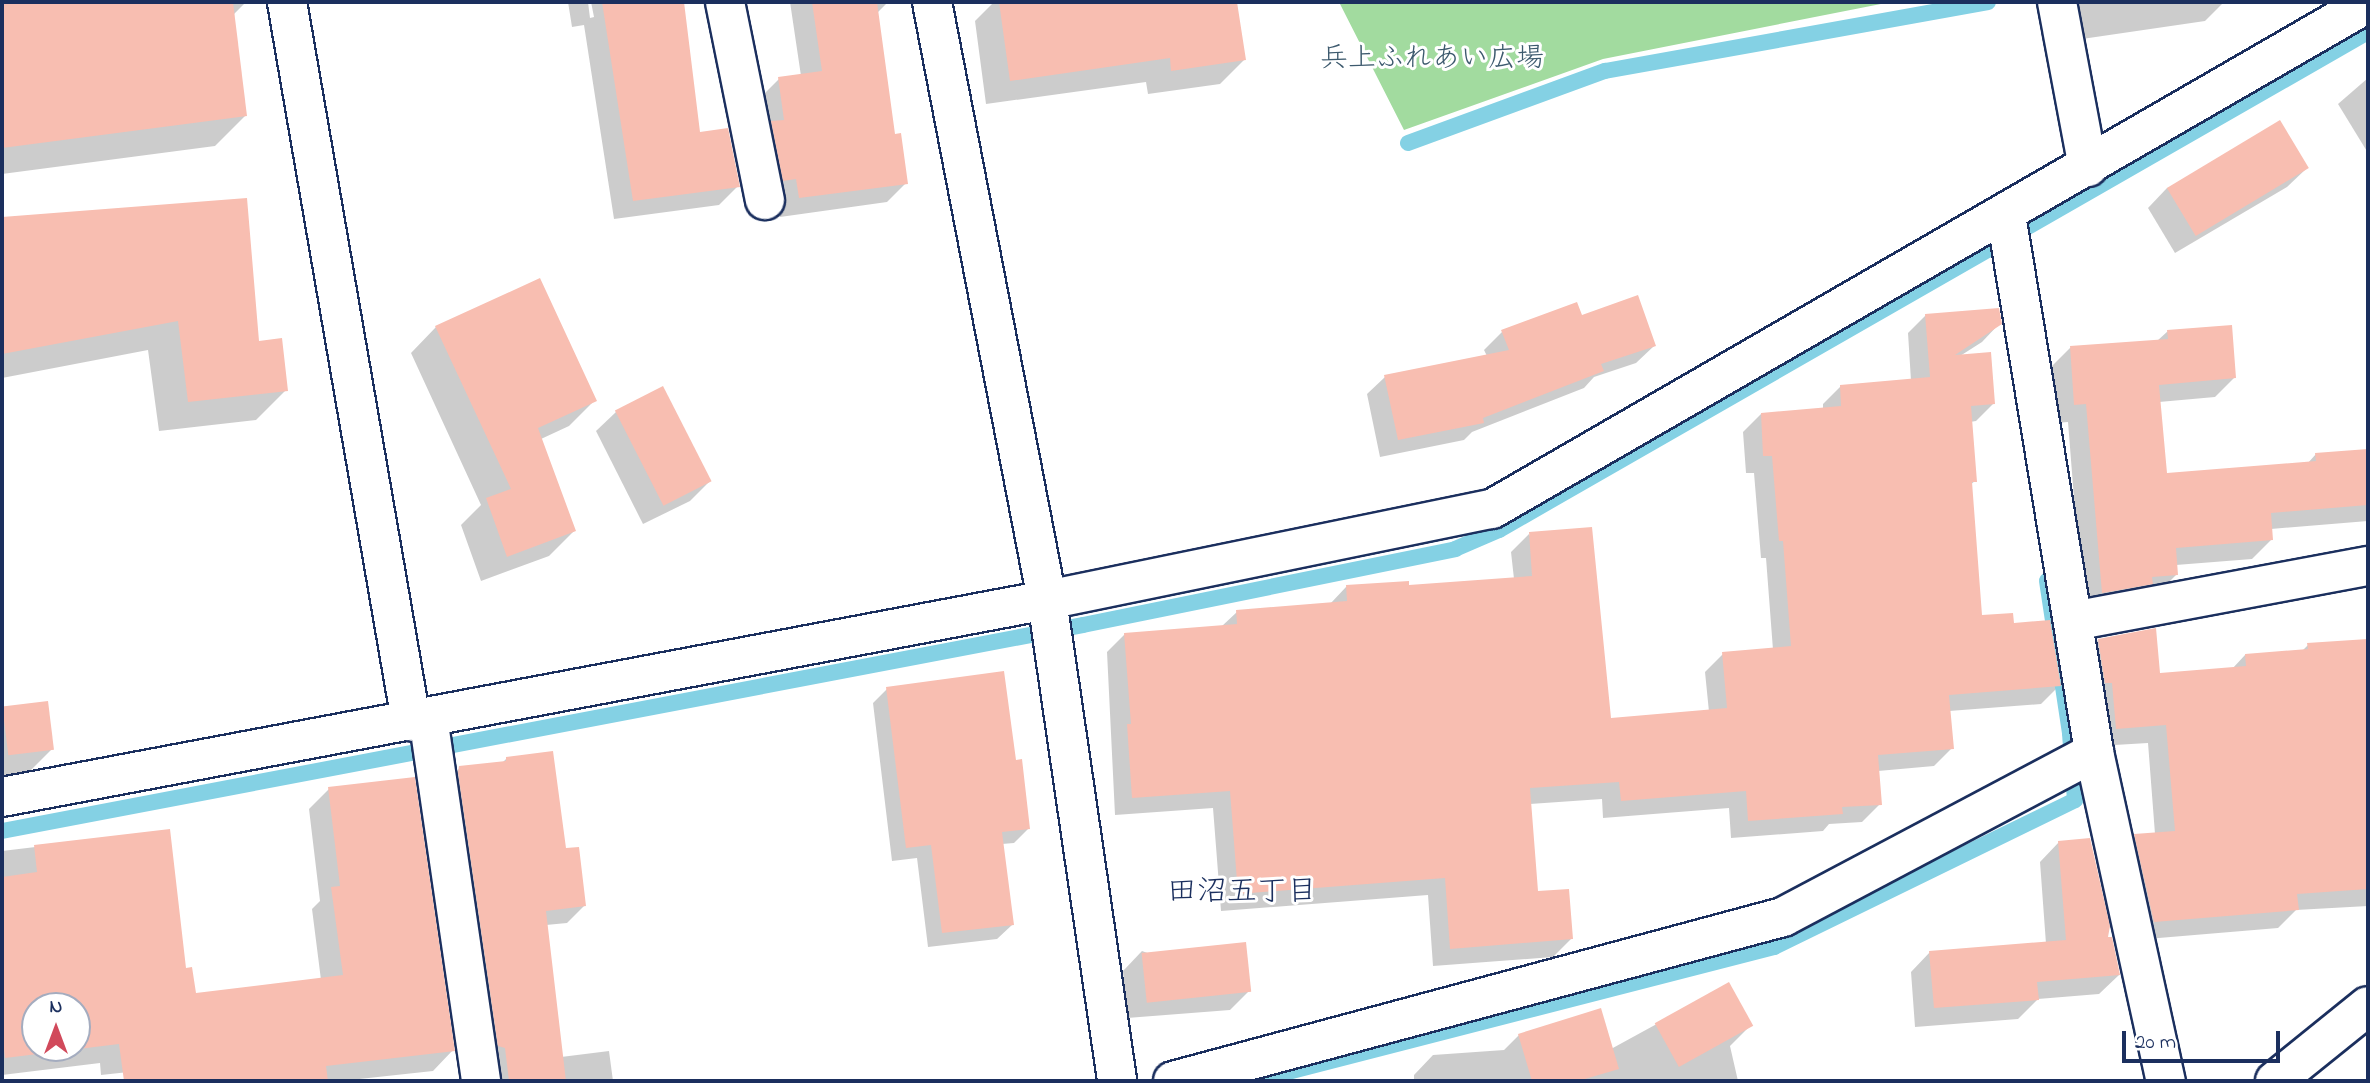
<!DOCTYPE html>
<html>
<head>
<meta charset="utf-8">
<style>
  body { margin:0 }
  #map { position:relative; width:2370px; height:1083px; overflow:hidden; background:#fff; font-family:"Indie Flower","Klee One",sans-serif }
  div>[style] { position:absolute }
  .green>* { inset:0; background:#a2db9f }
  .shadow>* { inset:0; background:#0003 }
  .stream>* { height:16px; margin:-8px; padding:0 8px; transform-origin:8px; border-radius:8px; background:#84d1e4 }
  .building>* { inset:0; background:#f8beb1; transform-origin:0 0 }
  .roads { filter:drop-shadow(2px 0 #1b2f5e) drop-shadow(-2px 0 #1b2f5e) drop-shadow(0 2px #1b2f5e) drop-shadow(0 -2px #1b2f5e) }
  .minor>* { height:38px; margin:-19px; padding:0 19px; transform-origin:19px; border-radius:19px; background:#fff }
  span { translate:-50% -50%; white-space:nowrap; text-align:center; line-height:1.15; -webkit-text-stroke:6px #fff; paint-order:stroke }
  .park-label { font-size:28px; color:#3d5a6e }
  .neighbourhood-label { font-size:30px; color:#1b2f5e }
  .frame { position:absolute; inset:0; border:4px solid #1b2f5e; pointer-events:none }
  .north { position:absolute; left:21px; top:992px; width:70px; height:70px; box-sizing:border-box; background:#fff; border:2px solid #a4acbf; border-radius:50%; rotate:0deg; font-size:19px; font-weight:700; line-height:28px; text-align:center; color:#1b2f5e }
  .north::after { content:''; display:block; margin:auto; width:24px; height:32px; background:#d1495b; clip-path:polygon(50% 0,100% 100%,50% 72%,0 100%) }
  .scale { position:absolute; left:2122px; top:1031px; width:158px; height:32px; box-sizing:border-box; border:4px solid #1b2f5e; border-top:0; padding-left:9px; font-size:21px; line-height:24px; white-space:nowrap; color:#1b2f5e; -webkit-text-stroke:5px #fff; paint-order:stroke }
</style>
</head>
<body>
<div id="map">
  <div class="green">
    <div style="clip-path:polygon(1339px 2px,1891px 2px,1603px 59px,1404px 130px)"></div>
  </div>
  <div class="shadow">
    <div style="clip-path:polygon(2px 2px,246px 2px,233px 15px,245px 116px,215px 146px,2px 174px)"></div>
    <div style="clip-path:polygon(568px 2px,588px 2px,590px 18px,594px 17px,591px 2px,682px 2px,699px 134px,738px 186px,719px 205px,614px 219px,584px 25px,572px 27px)"></div>
    <div style="clip-path:polygon(790px 2px,888px 2px,877px 13px,894px 136px,906px 183px,887px 202px,780px 217px,760px 98px,779px 79px,801px 76px)"></div>
    <div style="clip-path:polygon(994px 2px,1236px 2px,1244px 60px,1220px 84px,1148px 94px,1146px 82px,986px 104px,975px 21px)"></div>
    <div style="clip-path:polygon(2077px 2px,2224px 2px,2205px 21px,2082px 39px)"></div>
    <div style="clip-path:polygon(2368px 78px,2368px 153px,2338px 104px)"></div>
    <div style="clip-path:polygon(2307px 168px,2287px 187px,2175px 253px,2148px 208px,2167px 188px)"></div>
    <div style="clip-path:polygon(246px 200px,258px 343px,286px 390px,256px 420px,159px 431px,148px 350px,2px 378px,2px 219px)"></div>
    <div style="clip-path:polygon(1926px 315px,2000px 323px,1982px 342px,1960px 356px,1994px 403px,1976px 421px,1970px 422px,1975px 481px,1970px 485px,1980px 617px,2012px 625px,2059px 686px,2041px 704px,1949px 711px,1952px 748px,1934px 766px,1878px 771px,1880px 804px,1862px 822px,1829px 824px,1823px 831px,1731px 838px,1729px 808px,1603px 818px,1602px 799px,1530px 804px,1537px 893px,1571px 939px,1553px 957px,1433px 966px,1428px 895px,1221px 911px,1213px 808px,1115px 815px,1107px 652px,1125px 634px,1222px 626px,1237px 612px,1330px 604px,1346px 587px,1408px 587px,1514px 579px,1511px 552px,1529px 534px,1609px 720px,1709px 712px,1705px 672px,1723px 654px,1773px 650px,1766px 558px,1761px 558px,1754px 473px,1746px 473px,1743px 432px,1761px 414px,1823px 410px,1823px 404px,1841px 386px,1911px 381px,1908px 333px)"></div>
    <div style="clip-path:polygon(436px 327px,594px 401px,569px 426px,541px 439px,574px 531px,549px 556px,481px 581px,461px 525px,481px 505px,411px 353px)"></div>
    <div style="clip-path:polygon(2168px 331px,2234px 378px,2215px 397px,2159px 402px,2165px 474px,2307px 464px,2316px 454px,2368px 451px,2368px 521px,2271px 529px,2272px 539px,2252px 559px,2176px 565px,2177px 574px,2157px 594px,2083px 612px,2068px 422px,2055px 423px,2051px 367px,2070px 348px,2157px 341px)"></div>
    <div style="clip-path:polygon(1502px 332px,1654px 346px,1636px 363px,1594px 377px,1584px 388px,1472px 432px,1464px 440px,1380px 457px,1367px 394px,1385px 377px,1487px 356px,1484px 350px)"></div>
    <div style="clip-path:polygon(662px 389px,709px 482px,690px 501px,643px 524px,596px 431px,616px 412px)"></div>
    <div style="clip-path:polygon(2098px 640px,2158px 675px,2232px 669px,2245px 655px,2302px 651px,2308px 645px,2368px 641px,2368px 906px,2296px 910px,2278px 928px,2135px 940px,2117px 854px,2135px 836px,2155px 834px,2148px 743px,2098px 746px,2080px 659px)"></div>
    <div style="clip-path:polygon(887px 689px,1028px 829px,1014px 843px,1002px 844px,1012px 925px,997px 939px,928px 947px,917px 858px,892px 861px,873px 703px)"></div>
    <div style="clip-path:polygon(47px 703px,52px 749px,25px 776px,2px 779px,2px 708px)"></div>
    <div style="clip-path:polygon(507px 758px,565px 850px,585px 905px,567px 923px,546px 925px,561px 1057px,609px 1051px,613px 1081px,490px 1081px,442px 785px,460px 768px,502px 763px)"></div>
    <div style="clip-path:polygon(evenodd,329px 789px,453px 1050px,433px 1071px,341px 1081px,139px 1081px,138px 1071px,101px 1075px,100px 1063px,2px 1075px,2px 851px,169px 831px,185px 970px,194px 995px,321px 980px,312px 909px,320px 901px,309px 809px,329px 789px,35px 1006px,77px 1006px,77px 1048px,35px 1048px,35px 1006px)"></div>
    <div style="clip-path:polygon(2059px 842px,2106px 939px,2119px 975px,2099px 994px,2038px 999px,2018px 1019px,1915px 1027px,1911px 972px,1930px 952px,2046px 944px,2040px 862px)"></div>
    <div style="clip-path:polygon(1142px 951px,1249px 991px,1230px 1010px,1127px 1018px,1123px 971px)"></div>
    <div style="clip-path:polygon(1728px 985px,1750px 1026px,1730px 1046px,1738px 1081px,1414px 1081px,1414px 1075px,1433px 1055px,1504px 1050px,1519px 1035px,1611px 1049px)"></div>
  </div>
  <div class="stream">
    <div style="left:1408px;top:143px;width:210px;rotate:-20.1deg"></div>
    <div style="left:1605px;top:71px;width:389px;rotate:-10.2deg"></div>
    <div style="left:2px;top:831px;width:1100px;rotate:-10.79deg"></div>
    <div style="left:1083px;top:625px;width:380px;rotate:-11.5deg"></div>
    <div style="left:1455px;top:549px;width:48px;rotate:-23.4deg"></div>
    <div style="left:1499px;top:530px;width:1002px;rotate:-29.82deg"></div>
    <div style="left:1253px;top:1081px;width:538px;rotate:-14.42deg"></div>
    <div style="left:1774px;top:947px;width:335px;rotate:-26deg"></div>
    <div style="left:2075px;top:800px;width:67px;rotate:-94.3deg"></div>
    <div style="left:2070px;top:733px;width:154px;rotate:-98.6deg"></div>
  </div>
  <div class="building">
    <div style="clip-path:polygon(2px 2px,233px 2px,247px 116px,2px 148px)"></div>
    <div style="clip-path:polygon(602px 2px,684px 2px,700px 132px,728px 128px,740px 187px,633px 201px)"></div>
    <div style="clip-path:polygon(812px 2px,877px 2px,895px 134px,901px 133px,908px 184px,799px 198px,796px 179px,783px 181px,771px 121px,784px 120px,778px 77px,822px 71px)"></div>
    <div style="clip-path:polygon(999px 2px,1237px 2px,1246px 60px,1171px 71px,1170px 58px,1010px 81px)"></div>
    <div style="left:2280px;top:120px;width:56px;height:132px;rotate:59deg"></div>
    <div style="clip-path:polygon(247px 198px,259px 341px,282px 338px,288px 391px,188px 402px,178px 321px,2px 354px,2px 217px)"></div>
    <div style="clip-path:polygon(540px 278px,597px 401px,538px 428px,576px 531px,507px 557px,486px 498px,511px 489px,435px 326px)"></div>
    <div style="clip-path:polygon(1638px 295px,1656px 346px,1601px 364px,1604px 371px,1483px 418px,1484px 423px,1398px 440px,1384px 375px,1509px 350px,1501px 330px,1577px 302px,1582px 315px)"></div>
    <div style="clip-path:polygon(1999px 308px,2002px 324px,1955px 355px,1991px 352px,1995px 404px,1971px 406px,1977px 482px,1972px 482px,1982px 615px,2013px 613px,2014px 623px,2050px 620px,2061px 686px,1949px 695px,1954px 749px,1878px 755px,1882px 805px,1842px 807px,1843px 814px,1748px 821px,1746px 791px,1621px 801px,1619px 782px,1530px 788px,1538px 891px,1569px 889px,1573px 939px,1450px 949px,1445px 878px,1238px 894px,1230px 791px,1132px 798px,1127px 724px,1131px 724px,1124px 633px,1237px 624px,1236px 610px,1347px 601px,1346px 585px,1409px 581px,1409px 585px,1532px 576px,1529px 532px,1592px 527px,1611px 718px,1727px 708px,1722px 652px,1791px 646px,1783px 541px,1779px 541px,1772px 456px,1763px 456px,1761px 413px,1841px 406px,1840px 385px,1930px 377px,1925px 314px)"></div>
    <div style="clip-path:polygon(2232px 325px,2236px 378px,2159px 385px,2167px 473px,2316px 461px,2315px 453px,2368px 449px,2368px 505px,2271px 513px,2273px 540px,2176px 548px,2178px 575px,2152px 577px,2153px 584px,2102px 593px,2086px 404px,2074px 405px,2070px 346px,2168px 339px,2167px 330px)"></div>
    <div style="left:663px;top:386px;width:107px;height:54px;rotate:63deg"></div>
    <div style="clip-path:polygon(2156px 628px,2160px 673px,2246px 666px,2245px 654px,2308px 649px,2307px 643px,2368px 639px,2368px 889px,2297px 894px,2299px 910px,2154px 922px,2134px 834px,2175px 831px,2166px 725px,2116px 729px,2112px 683px,2105px 683px,2098px 639px)"></div>
    <div style="clip-path:polygon(1004px 671px,1016px 760px,1022px 759px,1030px 829px,1002px 832px,1014px 925px,942px 933px,931px 845px,906px 848px,886px 687px)"></div>
    <div style="left:48px;top:701px;width:49px;height:46px;rotate:83deg"></div>
    <div style="clip-path:polygon(553px 751px,566px 848px,579px 847px,586px 906px,546px 911px,566px 1081px,509px 1081px,505px 1048px,498px 1046px,458px 772px,459px 766px,506px 761px,506px 757px)"></div>
    <div style="clip-path:polygon(evenodd,415px 777px,455px 1051px,326px 1066px,328px 1081px,124px 1081px,119px 1044px,5px 1058px,2px 1031px,2px 877px,37px 872px,34px 845px,170px 829px,186px 968px,192px 967px,196px 993px,343px 975px,331px 887px,340px 886px,328px 787px,415px 777px,35px 1006px,77px 1006px,77px 1048px,35px 1048px,35px 1006px)"></div>
    <div style="clip-path:polygon(2090px 838px,2110px 926px,2108px 937px,2112px 937px,2120px 975px,2037px 982px,2039px 1000px,1934px 1008px,1929px 951px,2066px 940px,2058px 841px)"></div>
    <div style="left:1246px;top:942px;width:50px;height:105px;rotate:84deg"></div>
    <div style="left:1729px;top:982px;width:50px;height:85px;rotate:61deg"></div>
    <div style="clip-path:polygon(1601px 1008px,1619px 1069px,1578px 1081px,1532px 1081px,1518px 1034px)"></div>
  </div>
  <div class="roads">
    <div class="minor">
      <div style="left:287px;top:2px;width:730px;rotate:80.21deg"></div>
      <div style="left:725px;top:2px;width:202px;rotate:78.6deg"></div>
      <div style="left:932px;top:2px;width:609px;rotate:79.11deg"></div>
      <div style="left:1047px;top:600px;width:486px;rotate:81.7deg"></div>
      <div style="left:2057px;top:2px;width:168px;rotate:79.4deg"></div>
      <div style="left:2006px;top:215px;width:544px;rotate:80.69deg"></div>
      <div style="left:2094px;top:752px;width:337px;rotate:77.7deg"></div>
      <div style="left:2073px;top:621px;width:300px;rotate:-10.6deg"></div>
      <div style="left:428px;top:717px;width:368px;rotate:81.7deg"></div>
      <div style="left:2px;top:797px;width:1063px;rotate:-10.68deg"></div>
      <div style="left:1047px;top:600px;width:454px;rotate:-11.6deg"></div>
      <div style="left:1492px;top:509px;width:1012px;rotate:-30.01deg"></div>
      <div style="left:1173px;top:1081px;width:632px;rotate:-15.05deg"></div>
      <div style="left:1783px;top:917px;width:352px;rotate:-27.9deg"></div>
      <div style="left:2275px;top:1081px;width:119px;rotate:-38.9deg"></div>
    </div>
  </div>
  <div class="park-label">
    <span style="left:1432px;top:60px">兵上ふれあい広場</span>
  </div>
  <div class="neighbourhood-label">
    <span style="left:1242px;top:893px">田沼五丁目</span>
  </div>
  <div class="frame"></div>
  <div class="north">N</div>
  <div class="scale">20 m</div>
</div>
</body>
</html>
